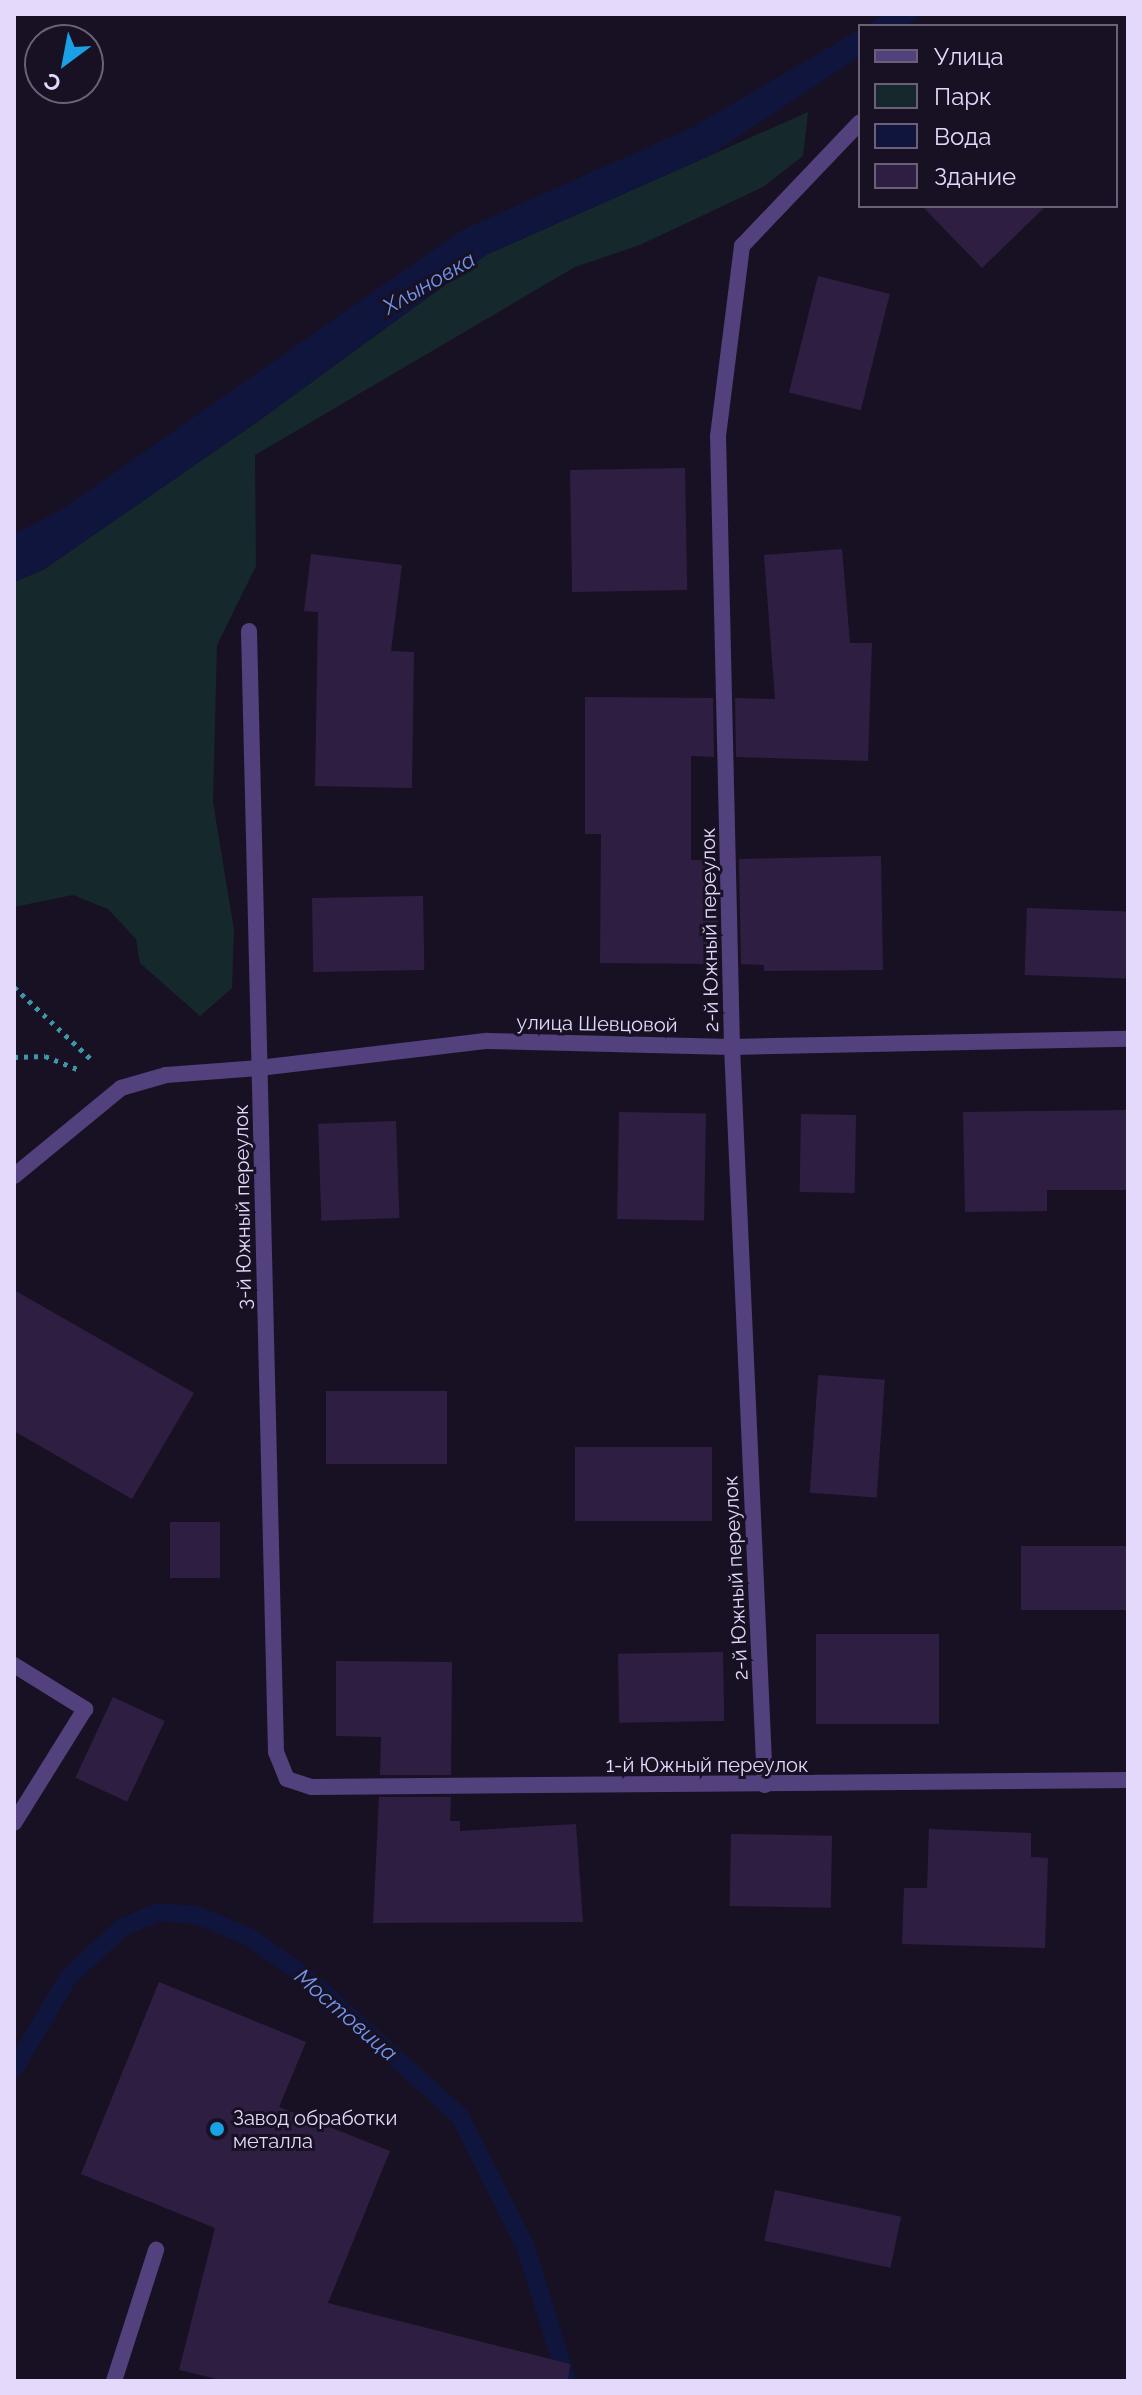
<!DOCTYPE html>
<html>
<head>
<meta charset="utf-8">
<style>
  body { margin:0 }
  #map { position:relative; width:1142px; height:2395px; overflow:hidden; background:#181123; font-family:Raleway,sans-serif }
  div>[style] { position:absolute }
  .green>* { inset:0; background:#15282c }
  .water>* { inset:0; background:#10153d }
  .stream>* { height:18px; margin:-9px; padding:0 9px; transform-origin:9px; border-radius:9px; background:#10153d }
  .building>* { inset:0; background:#2e1f42; transform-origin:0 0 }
  .path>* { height:5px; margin-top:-2.5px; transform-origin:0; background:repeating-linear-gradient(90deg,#3d96a9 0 4px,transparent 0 10px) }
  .service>* { height:16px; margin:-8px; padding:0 8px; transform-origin:8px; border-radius:8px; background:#52417d }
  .minor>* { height:16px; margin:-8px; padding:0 8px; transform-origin:8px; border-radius:8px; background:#52417d }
  .dots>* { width:22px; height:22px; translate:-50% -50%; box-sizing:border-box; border:4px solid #181123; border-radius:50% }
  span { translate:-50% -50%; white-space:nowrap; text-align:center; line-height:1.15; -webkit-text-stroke:6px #181123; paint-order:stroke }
  .street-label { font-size:20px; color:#e4d8fb }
  .poi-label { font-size:20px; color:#e4d8fb }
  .left { translate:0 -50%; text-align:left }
  .water-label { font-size:22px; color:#7197ef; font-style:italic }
  .frame { position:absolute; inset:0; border:16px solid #e4d8fb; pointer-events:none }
  .legend { position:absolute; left:858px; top:24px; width:260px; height:184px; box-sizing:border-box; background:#181123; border:2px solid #6a6179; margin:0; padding:10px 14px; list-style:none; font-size:24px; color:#e4d8fb }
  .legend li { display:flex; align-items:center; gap:16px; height:40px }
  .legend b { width:40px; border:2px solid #6a6179 }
  .north { position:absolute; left:24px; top:24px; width:80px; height:80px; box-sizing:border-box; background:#181123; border:2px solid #6a6179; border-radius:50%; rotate:212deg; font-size:22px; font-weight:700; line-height:32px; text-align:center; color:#e4d8fb }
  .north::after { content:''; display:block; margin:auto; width:28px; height:36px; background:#1aa0e4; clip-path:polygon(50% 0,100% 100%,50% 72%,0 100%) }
</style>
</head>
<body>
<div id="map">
  <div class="green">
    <div style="clip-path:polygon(808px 112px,803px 156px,763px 187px,640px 245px,575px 267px,255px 455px,256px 566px,217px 645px,213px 802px,234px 930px,232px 988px,200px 1016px,140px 963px,136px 939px,108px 909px,73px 895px,14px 907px,14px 582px,43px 570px,260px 420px,486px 255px)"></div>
  </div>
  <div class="water">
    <div style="clip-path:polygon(885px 14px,923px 14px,905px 26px,865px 26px)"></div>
    <div style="clip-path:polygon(860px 29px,860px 56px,709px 156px,486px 255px,260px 420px,43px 570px,14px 582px,14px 534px,61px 510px,462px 230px,693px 127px)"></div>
  </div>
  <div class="stream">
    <div style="left:14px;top:2069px;width:106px;rotate:-59.3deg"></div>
    <div style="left:68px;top:1978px;width:73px;rotate:-43.3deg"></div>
    <div style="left:121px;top:1928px;width:41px;rotate:-22.8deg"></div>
    <div style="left:159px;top:1912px;width:38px;rotate:5deg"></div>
    <div style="left:197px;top:1915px;width:56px;rotate:22.9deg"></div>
    <div style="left:249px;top:1937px;width:68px;rotate:34.9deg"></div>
    <div style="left:305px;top:1976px;width:207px;rotate:42.1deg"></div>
    <div style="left:459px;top:2115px;width:146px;rotate:63.1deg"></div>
    <div style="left:525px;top:2245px;width:142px;rotate:72.8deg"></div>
  </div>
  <div class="building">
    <div style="clip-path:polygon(922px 206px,1046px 206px,982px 268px)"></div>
    <div style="left:818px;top:276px;width:74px;height:120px;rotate:14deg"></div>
    <div style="left:685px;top:468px;width:122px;height:115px;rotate:89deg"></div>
    <div style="clip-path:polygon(842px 549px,850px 643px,872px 643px,868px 761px,736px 757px,735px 698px,775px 699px,764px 555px)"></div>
    <div style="clip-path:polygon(311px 554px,402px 565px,391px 651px,414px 652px,412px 788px,315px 786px,318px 612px,304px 611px)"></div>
    <div style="clip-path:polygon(585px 697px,713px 698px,714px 757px,691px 756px,691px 860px,717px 860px,719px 964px,600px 963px,601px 834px,585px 834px)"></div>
    <div style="clip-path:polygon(881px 856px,883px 970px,764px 971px,764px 965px,741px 964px,739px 859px)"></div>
    <div style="left:423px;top:896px;width:74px;height:111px;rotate:89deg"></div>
    <div style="left:1027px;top:908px;width:101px;height:67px;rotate:2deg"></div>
    <div style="clip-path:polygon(1128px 1110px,1128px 1190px,1047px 1190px,1047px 1211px,965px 1212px,963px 1112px)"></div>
    <div style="left:619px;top:1112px;width:87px;height:107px;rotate:1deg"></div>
    <div style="left:801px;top:1114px;width:55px;height:78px;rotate:1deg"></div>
    <div style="left:396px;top:1121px;width:97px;height:78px;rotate:88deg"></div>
    <div style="clip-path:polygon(14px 1290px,194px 1393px,132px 1499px,14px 1431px)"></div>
    <div style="left:818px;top:1375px;width:67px;height:118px;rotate:4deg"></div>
    <div style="left:326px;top:1391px;width:121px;height:73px"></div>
    <div style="left:575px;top:1447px;width:137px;height:74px"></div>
    <div style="left:170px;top:1522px;width:50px;height:56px"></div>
    <div style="left:1128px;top:1546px;width:64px;height:107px;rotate:90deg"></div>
    <div style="left:816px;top:1634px;width:123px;height:90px"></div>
    <div style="left:723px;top:1652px;width:69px;height:105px;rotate:89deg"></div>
    <div style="clip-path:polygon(336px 1661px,452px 1662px,451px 1775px,380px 1775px,381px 1737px,336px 1736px)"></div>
    <div style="left:113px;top:1697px;width:57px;height:89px;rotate:25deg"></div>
    <div style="clip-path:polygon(379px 1797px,451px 1797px,450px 1821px,460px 1821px,460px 1831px,576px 1824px,583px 1922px,373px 1923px)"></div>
    <div style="clip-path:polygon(929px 1829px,1031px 1833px,1031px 1857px,1048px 1858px,1045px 1948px,902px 1944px,904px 1888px,927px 1888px)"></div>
    <div style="left:731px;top:1834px;width:101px;height:72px;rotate:1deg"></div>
    <div style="clip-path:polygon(159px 1982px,306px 2042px,279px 2107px,390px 2151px,328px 2303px,570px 2364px,568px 2381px,226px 2381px,179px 2370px,215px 2228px,81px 2174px)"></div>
    <div style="left:775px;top:2190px;width:129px;height:52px;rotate:12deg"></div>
  </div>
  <div class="path">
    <div style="left:14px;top:987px;width:107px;rotate:43.1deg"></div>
    <div style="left:14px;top:1057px;width:31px;rotate:-2deg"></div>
    <div style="left:45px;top:1056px;width:37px;rotate:22deg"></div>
  </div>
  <div class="service">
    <div style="left:14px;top:1176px;width:139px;rotate:-39.4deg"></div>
    <div style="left:121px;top:1088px;width:47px;rotate:-16.1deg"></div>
    <div style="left:166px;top:1075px;width:93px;rotate:-4.3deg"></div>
    <div style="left:14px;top:1665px;width:84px;rotate:31.8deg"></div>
    <div style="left:85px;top:1709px;width:134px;rotate:121.9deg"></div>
    <div style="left:114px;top:2381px;width:138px;rotate:-72.2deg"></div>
  </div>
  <div class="minor">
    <div style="left:249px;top:631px;width:1121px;rotate:88.62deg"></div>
    <div style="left:276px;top:1752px;width:29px;rotate:68deg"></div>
    <div style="left:287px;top:1779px;width:26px;rotate:18deg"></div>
    <div style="left:312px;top:1787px;width:816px;rotate:-0.49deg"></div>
    <div style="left:259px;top:1068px;width:230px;rotate:-6.8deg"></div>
    <div style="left:487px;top:1041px;width:245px;rotate:1.4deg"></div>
    <div style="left:732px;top:1047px;width:396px;rotate:-1.2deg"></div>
    <div style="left:765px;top:1785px;width:739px;rotate:-92.56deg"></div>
    <div style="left:732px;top:1047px;width:611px;rotate:-91.31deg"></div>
    <div style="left:718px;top:436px;width:192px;rotate:-82.8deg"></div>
    <div style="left:742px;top:246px;width:171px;rotate:-46.4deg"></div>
  </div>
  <div class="dots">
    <div style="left:217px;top:2129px;background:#1aa0e4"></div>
  </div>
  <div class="street-label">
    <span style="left:710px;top:930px;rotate:-91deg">2-й Южный переулок</span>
    <span style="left:597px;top:1024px;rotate:1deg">улица Шевцовой</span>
    <span style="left:243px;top:1207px;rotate:-91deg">3-й Южный переулок</span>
    <span style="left:736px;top:1578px;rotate:-93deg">2-й Южный переулок</span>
    <span style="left:707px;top:1765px">1-й Южный переулок</span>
  </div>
  <div class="poi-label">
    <span class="left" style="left:233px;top:2130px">Завод обработки<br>металла</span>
  </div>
  <div class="water-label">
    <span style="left:429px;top:283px;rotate:-30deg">Хлыновка</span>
    <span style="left:346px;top:2015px;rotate:41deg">Мостовица</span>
  </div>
  <div class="frame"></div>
  <ul class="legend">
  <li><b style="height:10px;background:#52417d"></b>Улица</li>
  <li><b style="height:22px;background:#15282c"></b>Парк</li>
  <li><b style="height:22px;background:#10153d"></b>Вода</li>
  <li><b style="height:22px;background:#2e1f42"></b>Здание</li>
  </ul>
  <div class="north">С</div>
</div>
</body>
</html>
